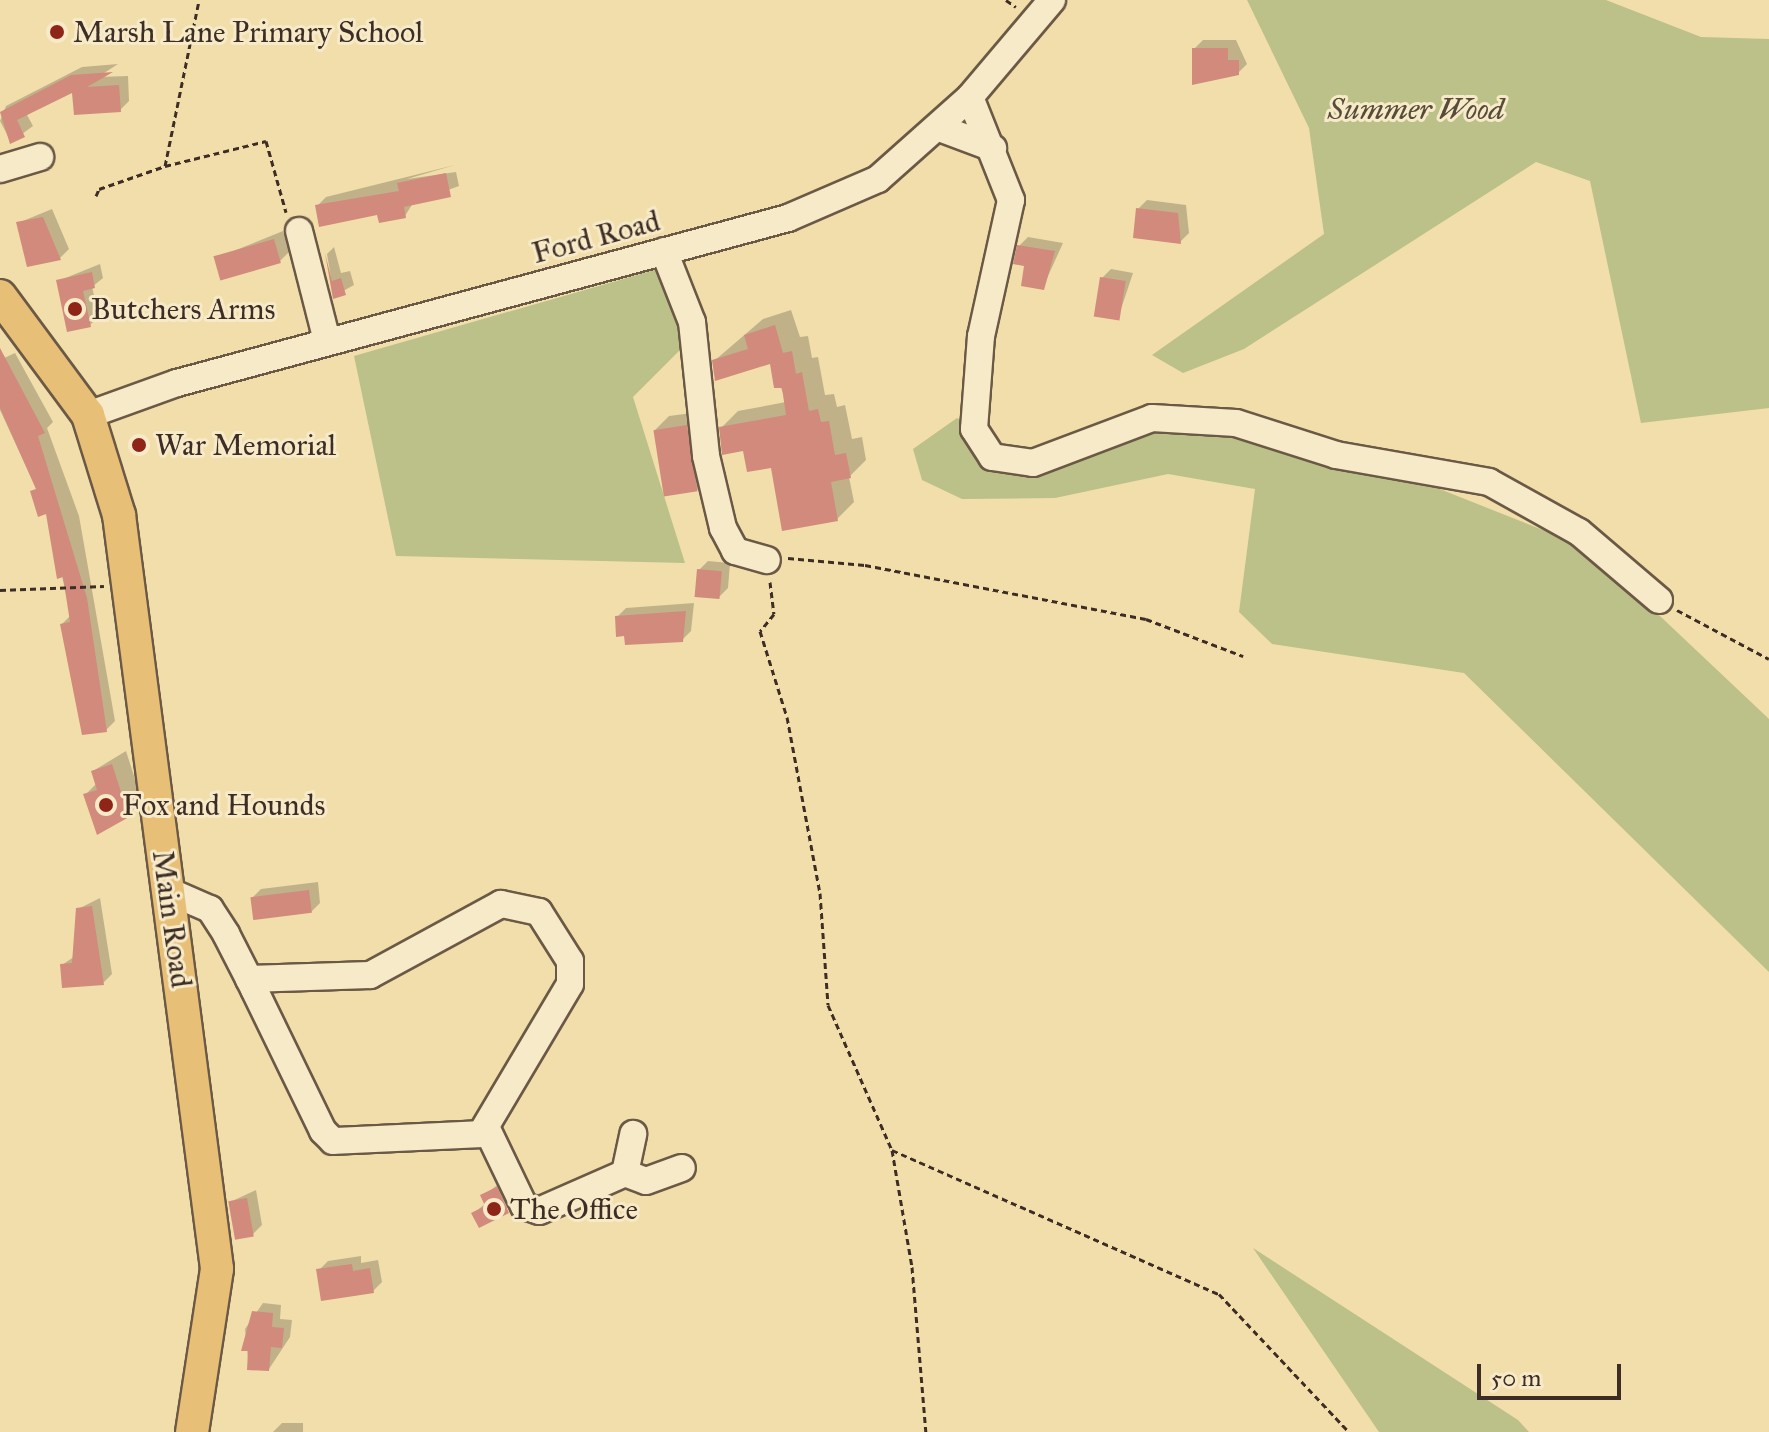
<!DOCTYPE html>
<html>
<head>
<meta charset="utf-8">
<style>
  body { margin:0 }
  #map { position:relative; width:1769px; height:1432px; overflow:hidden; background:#f1deab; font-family:"IM FELL Great Primer",serif }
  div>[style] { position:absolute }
  .green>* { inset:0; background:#bbc188 }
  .shadow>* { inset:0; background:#0003 }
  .building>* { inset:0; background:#d18a7b; transform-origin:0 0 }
  .path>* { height:3px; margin-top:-1.5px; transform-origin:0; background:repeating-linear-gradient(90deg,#3e2d25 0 6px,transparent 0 10px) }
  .roads { filter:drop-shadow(2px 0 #6b5946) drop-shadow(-2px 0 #6b5946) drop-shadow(0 2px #6b5946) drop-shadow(0 -2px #6b5946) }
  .minor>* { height:26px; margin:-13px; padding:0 13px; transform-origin:13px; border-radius:13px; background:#f6eac8 }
  .major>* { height:32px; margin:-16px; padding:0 16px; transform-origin:16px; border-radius:16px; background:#e8bf76 }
  .dots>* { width:22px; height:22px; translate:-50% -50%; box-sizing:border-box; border:4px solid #f6eac8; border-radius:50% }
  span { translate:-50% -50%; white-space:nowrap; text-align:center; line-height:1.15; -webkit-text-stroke:6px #f6eac8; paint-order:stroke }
  .poi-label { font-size:30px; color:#3e2d25 }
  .left { translate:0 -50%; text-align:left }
  .park-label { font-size:30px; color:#574b39; font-style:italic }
  .street-label { font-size:30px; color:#3e2d25 }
  .scale { position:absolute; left:1477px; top:1364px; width:144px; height:36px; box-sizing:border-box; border:4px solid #3e2d25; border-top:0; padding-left:10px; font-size:24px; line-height:28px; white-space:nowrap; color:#3e2d25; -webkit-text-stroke:6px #f6eac8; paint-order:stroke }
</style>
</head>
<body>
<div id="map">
  <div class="green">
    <div style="clip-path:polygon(1247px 0,1606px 0,1701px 37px,1769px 39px,1769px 408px,1641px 423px,1590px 181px,1536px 162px,1244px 349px,1183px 373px,1152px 355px,1324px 234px,1309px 128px)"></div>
    <div style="clip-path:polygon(658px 269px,688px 342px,633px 397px,685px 563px,396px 556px,354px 356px)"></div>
    <div style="clip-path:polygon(1156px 404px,1264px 419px,1588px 548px,1769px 719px,1769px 972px,1464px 673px,1272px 644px,1239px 612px,1255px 489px,1168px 474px,1055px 498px,962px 499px,922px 480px,913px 449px,957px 418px,974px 429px,983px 453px,1037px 457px)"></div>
    <div style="clip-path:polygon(1253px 1248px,1518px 1420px,1529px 1432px,1379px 1432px)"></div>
  </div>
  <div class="shadow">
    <div style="clip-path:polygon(1203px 40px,1236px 40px,1247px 64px,1238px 73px,1194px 49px)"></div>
    <div style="clip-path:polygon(118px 64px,98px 77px,128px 76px,129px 101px,120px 110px,74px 89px,26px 113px,33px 126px,11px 142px,0 121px,6px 106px,82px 67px)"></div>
    <div style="clip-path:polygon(455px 165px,407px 179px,456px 172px,459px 186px,413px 203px,405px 216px,317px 206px,326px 197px)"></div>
    <div style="clip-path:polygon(1147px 200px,1186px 205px,1189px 233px,1180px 242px,1138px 209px)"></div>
    <div style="clip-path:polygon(52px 209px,69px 249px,60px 258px,18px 223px)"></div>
    <div style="clip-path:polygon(283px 231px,289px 252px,280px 261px,216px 258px)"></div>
    <div style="clip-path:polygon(1028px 237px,1063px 243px,1043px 287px,1019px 246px)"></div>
    <div style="clip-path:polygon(334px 247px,341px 273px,350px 271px,354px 285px,334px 296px,327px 254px)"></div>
    <div style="clip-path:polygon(100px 264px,103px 278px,92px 287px,99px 316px,90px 325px,58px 281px)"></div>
    <div style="clip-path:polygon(1111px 269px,1133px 273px,1118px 318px,1102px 278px)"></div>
    <div style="clip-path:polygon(791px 310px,800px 337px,808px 336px,812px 358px,818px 357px,825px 395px,834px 394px,837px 407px,845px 405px,852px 439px,862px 437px,866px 460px,849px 477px,854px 502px,837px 519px,721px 428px,738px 411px,786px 402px,772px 362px,714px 361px,763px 319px)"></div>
    <div style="clip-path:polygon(15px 353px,53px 422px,47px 428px,79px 516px,115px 721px,106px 730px,62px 624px,71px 615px,47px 512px,0 410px,0 360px)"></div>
    <div style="clip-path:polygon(700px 412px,711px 476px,697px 490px,655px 430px,669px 416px)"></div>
    <div style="clip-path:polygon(708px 561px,730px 563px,728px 588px,719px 597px,699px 570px)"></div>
    <div style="clip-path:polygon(694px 603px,691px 631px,682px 640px,617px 617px,626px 608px)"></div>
    <div style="clip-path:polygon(126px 751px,142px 801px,128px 815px,86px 794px,97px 783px,93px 771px)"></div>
    <div style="clip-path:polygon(318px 882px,320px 903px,311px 912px,252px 898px,261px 889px)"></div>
    <div style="clip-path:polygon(100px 898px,112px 974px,103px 983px,62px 965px,75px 956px,78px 909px)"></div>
    <div style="clip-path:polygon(506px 1179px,517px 1202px,480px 1225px,474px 1213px,486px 1203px,482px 1196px)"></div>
    <div style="clip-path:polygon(256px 1190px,262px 1225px,253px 1234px,230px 1202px)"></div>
    <div style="clip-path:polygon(361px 1256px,361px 1263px,378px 1260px,382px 1282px,373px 1291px,319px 1270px,328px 1261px)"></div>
    <div style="clip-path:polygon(263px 1303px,281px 1305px,280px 1319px,292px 1320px,290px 1337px,269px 1369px,249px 1368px,245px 1329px)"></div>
    <div style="clip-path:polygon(282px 1423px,303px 1423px,303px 1432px,273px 1432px)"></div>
  </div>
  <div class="building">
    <div style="clip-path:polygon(1192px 48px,1228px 48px,1228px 60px,1239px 60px,1239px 75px,1192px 85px)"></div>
    <div style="clip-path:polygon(113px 72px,87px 87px,119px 85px,121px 112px,74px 115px,72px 93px,17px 120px,25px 137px,10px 144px,0 112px,71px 75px)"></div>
    <div style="clip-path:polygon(446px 173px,451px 197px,404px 207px,406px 218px,379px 223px,377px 215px,319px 227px,315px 205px,399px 191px,397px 183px)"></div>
    <div style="clip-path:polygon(1136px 208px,1178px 213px,1181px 244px,1133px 238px)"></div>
    <div style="clip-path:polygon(43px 217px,61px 260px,27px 267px,16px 222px)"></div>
    <div style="left:274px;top:239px;width:25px;height:63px;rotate:74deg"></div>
    <div style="clip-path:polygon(1017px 245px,1055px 251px,1044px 290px,1021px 286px,1024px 266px,1013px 264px)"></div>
    <div style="clip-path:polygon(325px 253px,332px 281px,341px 278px,346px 295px,333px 299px)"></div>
    <div style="clip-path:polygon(92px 272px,95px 288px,83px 291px,91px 327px,67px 332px,56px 280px)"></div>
    <div style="left:1100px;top:277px;width:26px;height:40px;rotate:9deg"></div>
    <div style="clip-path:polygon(775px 325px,783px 353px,792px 351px,796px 374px,802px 372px,809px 411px,818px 409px,821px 422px,829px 421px,835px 455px,846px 453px,851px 478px,831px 482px,838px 521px,782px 531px,771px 468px,747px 472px,743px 451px,722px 455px,719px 427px,786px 415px,782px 388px,774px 388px,770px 364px,715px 381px,712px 360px,748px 349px,744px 335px)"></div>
    <div style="clip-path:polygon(0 348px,45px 433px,38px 436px,87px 598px,107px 732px,82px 735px,60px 624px,70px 622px,63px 577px,57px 579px,46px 514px,38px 517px,30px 491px,36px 489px,0 408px)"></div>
    <div style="left:687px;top:425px;width:67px;height:34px;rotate:81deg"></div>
    <div style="left:697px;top:569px;width:25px;height:28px;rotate:5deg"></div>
    <div style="clip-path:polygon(686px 611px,683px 642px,625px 645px,624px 636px,616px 637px,615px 616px)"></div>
    <div style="clip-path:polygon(112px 764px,129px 817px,97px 835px,83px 794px,97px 790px,91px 771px)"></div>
    <div style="left:309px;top:890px;width:23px;height:59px;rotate:83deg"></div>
    <div style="clip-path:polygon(92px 906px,104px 985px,62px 988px,60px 964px,72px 963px,76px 908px)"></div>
    <div style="clip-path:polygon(497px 1187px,509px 1213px,479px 1228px,471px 1213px,485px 1206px,480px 1195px)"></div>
    <div style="left:247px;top:1198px;width:39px;height:19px;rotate:80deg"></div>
    <div style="clip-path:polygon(352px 1264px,353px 1271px,370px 1268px,374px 1293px,321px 1301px,316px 1269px)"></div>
    <div style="clip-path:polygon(252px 1311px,273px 1313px,272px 1327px,284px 1328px,282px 1348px,271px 1347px,269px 1371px,247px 1370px,248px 1351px,241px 1351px)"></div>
  </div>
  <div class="path">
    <div style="left:1006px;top:0;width:12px;rotate:35deg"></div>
    <div style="left:165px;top:166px;width:104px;rotate:-13.9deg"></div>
    <div style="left:266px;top:141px;width:74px;rotate:74.3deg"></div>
    <div style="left:96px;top:196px;width:8px;rotate:-67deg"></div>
    <div style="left:99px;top:189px;width:70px;rotate:-19.2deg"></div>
    <div style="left:165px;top:166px;width:169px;rotate:-78.4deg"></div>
    <div style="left:788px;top:558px;width:77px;rotate:5.2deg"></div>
    <div style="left:865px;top:565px;width:286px;rotate:10.9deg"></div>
    <div style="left:1146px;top:619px;width:104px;rotate:20.9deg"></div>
    <div style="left:770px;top:582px;width:32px;rotate:83deg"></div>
    <div style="left:774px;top:614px;width:22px;rotate:129deg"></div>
    <div style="left:760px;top:631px;width:90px;rotate:72.6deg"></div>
    <div style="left:787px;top:717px;width:179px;rotate:79.4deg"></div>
    <div style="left:820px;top:893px;width:112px;rotate:85.9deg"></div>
    <div style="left:828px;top:1005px;width:158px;rotate:66.2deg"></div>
    <div style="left:892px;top:1150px;width:119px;rotate:80.3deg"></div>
    <div style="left:912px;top:1267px;width:166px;rotate:85.2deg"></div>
    <div style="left:0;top:590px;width:104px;rotate:-2.2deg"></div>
    <div style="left:1677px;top:610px;width:104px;rotate:28deg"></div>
    <div style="left:892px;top:1150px;width:357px;rotate:23.8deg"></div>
    <div style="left:1219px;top:1294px;width:190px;rotate:46.7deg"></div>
  </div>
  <div class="roads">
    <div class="minor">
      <div style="left:970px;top:97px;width:111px;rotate:68.3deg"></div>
      <div style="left:1011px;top:200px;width:139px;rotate:102.4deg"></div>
      <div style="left:981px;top:336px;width:93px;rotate:94.3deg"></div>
      <div style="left:974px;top:429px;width:33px;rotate:57deg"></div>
      <div style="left:992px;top:457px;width:41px;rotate:8.3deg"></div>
      <div style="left:1033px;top:463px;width:127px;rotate:-20.7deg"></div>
      <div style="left:1152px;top:418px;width:84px;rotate:3.4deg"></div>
      <div style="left:1236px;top:423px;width:105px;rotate:17.7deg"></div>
      <div style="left:1336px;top:455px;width:155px;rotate:10deg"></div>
      <div style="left:1489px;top:482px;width:103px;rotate:29.1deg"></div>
      <div style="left:1579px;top:532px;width:105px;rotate:40.4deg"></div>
      <div style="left:937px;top:127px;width:60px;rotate:20.6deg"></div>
      <div style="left:0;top:169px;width:42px;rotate:-16.7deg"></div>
      <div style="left:299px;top:231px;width:114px;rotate:75.7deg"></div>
      <div style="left:664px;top:251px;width:76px;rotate:68.5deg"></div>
      <div style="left:692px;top:322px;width:135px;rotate:84deg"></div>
      <div style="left:706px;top:456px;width:74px;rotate:76.7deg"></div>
      <div style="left:723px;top:528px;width:26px;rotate:62deg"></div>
      <div style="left:735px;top:551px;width:33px;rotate:16deg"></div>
      <div style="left:88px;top:415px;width:95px;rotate:-19.8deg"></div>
      <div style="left:177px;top:383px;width:633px;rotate:-15.11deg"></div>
      <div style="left:788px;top:218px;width:98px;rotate:-23.4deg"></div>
      <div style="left:878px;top:179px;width:123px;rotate:-41.7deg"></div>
      <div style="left:970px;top:97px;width:127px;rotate:-49.8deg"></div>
      <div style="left:166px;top:890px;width:48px;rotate:23.4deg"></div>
      <div style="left:210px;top:909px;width:30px;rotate:57deg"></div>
      <div style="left:226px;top:934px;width:51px;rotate:62.9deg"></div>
      <div style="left:249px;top:979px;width:11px;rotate:63deg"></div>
      <div style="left:254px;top:989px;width:158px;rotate:64.1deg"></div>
      <div style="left:323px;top:1131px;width:14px;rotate:45deg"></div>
      <div style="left:333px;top:1141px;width:148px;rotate:-2.7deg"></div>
      <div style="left:481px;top:1134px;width:174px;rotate:-59.3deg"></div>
      <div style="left:570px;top:984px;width:23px;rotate:-90deg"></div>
      <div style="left:570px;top:961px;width:58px;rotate:-122.3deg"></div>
      <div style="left:539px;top:912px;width:39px;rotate:-168deg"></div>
      <div style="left:501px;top:904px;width:149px;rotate:151.5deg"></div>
      <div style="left:370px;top:975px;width:121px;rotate:178.1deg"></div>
      <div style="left:486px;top:1127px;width:88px;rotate:64.3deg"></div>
      <div style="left:524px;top:1206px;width:16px;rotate:18deg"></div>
      <div style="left:539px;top:1211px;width:94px;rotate:-23.8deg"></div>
      <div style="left:625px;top:1173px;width:40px;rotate:-78deg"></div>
      <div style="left:625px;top:1173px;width:22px;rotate:21deg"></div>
      <div style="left:646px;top:1181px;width:38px;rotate:-20deg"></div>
    </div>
    <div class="major">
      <div style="left:0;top:296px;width:148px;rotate:53.5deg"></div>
      <div style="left:88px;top:415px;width:105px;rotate:72.8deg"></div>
      <div style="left:119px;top:515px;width:760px;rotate:82.59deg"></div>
      <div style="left:217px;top:1269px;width:165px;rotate:98.7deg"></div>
    </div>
  </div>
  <div class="dots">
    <div style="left:57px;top:32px;background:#8f2418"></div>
    <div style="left:75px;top:309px;background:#8f2418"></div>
    <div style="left:139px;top:445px;background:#8f2418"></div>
    <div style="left:106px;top:805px;background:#8f2418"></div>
    <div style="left:494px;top:1209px;background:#8f2418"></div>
  </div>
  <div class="poi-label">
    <span class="left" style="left:73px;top:32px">Marsh Lane Primary School</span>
    <span class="left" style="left:91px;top:309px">Butchers Arms</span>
    <span class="left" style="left:155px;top:445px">War Memorial</span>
    <span class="left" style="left:122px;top:805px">Fox and Hounds</span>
    <span class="left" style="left:510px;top:1209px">The Office</span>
  </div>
  <div class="park-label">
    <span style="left:1416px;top:109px">Summer Wood</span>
  </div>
  <div class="street-label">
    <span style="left:596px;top:237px;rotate:-15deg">Ford Road</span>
    <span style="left:172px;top:919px;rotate:82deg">Main Road</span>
  </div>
  <div class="scale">50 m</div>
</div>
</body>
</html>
